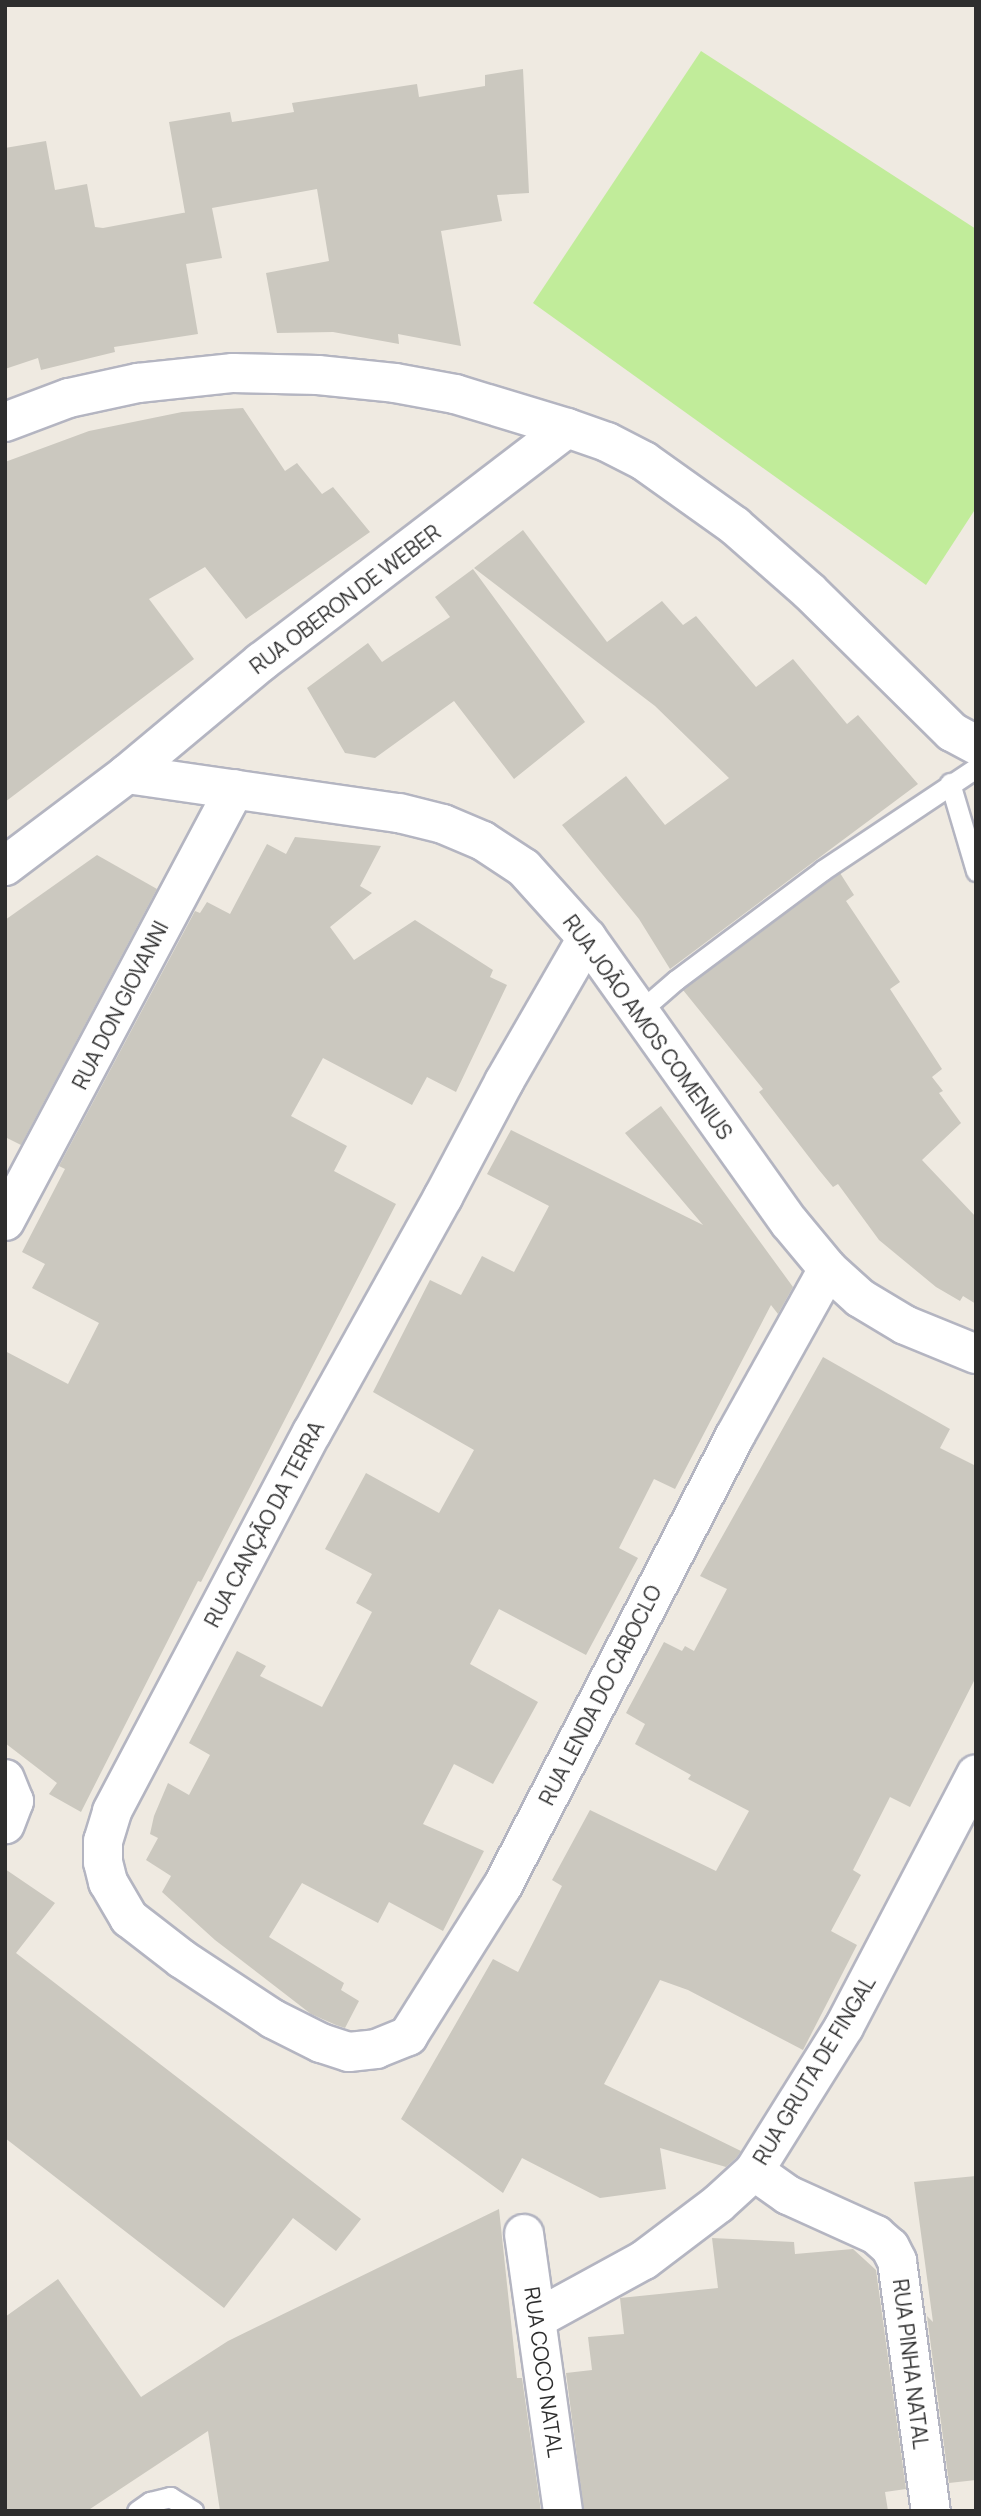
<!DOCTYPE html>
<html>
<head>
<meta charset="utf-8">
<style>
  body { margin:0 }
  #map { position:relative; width:981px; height:2516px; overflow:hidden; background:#efeae1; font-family:Manrope,sans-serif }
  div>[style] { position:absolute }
  .pitch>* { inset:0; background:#c1ec9a }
  .building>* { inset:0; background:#cbc8bf }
  .roads { filter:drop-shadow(2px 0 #b4b5c1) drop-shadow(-2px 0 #b4b5c1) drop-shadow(0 2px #b4b5c1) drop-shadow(0 -2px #b4b5c1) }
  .lane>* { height:19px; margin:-9.5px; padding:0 9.5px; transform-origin:9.5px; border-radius:9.5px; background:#fff }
  .street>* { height:38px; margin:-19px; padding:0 19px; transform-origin:19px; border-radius:19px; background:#fff }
  .secondary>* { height:38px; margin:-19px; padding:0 19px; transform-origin:19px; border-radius:19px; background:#fff }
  span { translate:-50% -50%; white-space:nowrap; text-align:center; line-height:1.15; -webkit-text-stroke:5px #fff; paint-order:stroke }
  .street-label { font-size:21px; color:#2e2e2e }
  .frame { position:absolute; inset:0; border:7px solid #2e2e2e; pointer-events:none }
</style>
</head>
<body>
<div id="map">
  <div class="pitch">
    <div style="clip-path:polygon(701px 51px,976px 229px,976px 508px,926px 585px,533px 303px)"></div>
  </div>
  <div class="building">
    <div style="clip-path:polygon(523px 69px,529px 193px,497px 195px,502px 221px,441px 231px,461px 346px,398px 334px,399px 344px,333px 332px,277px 333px,266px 273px,329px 261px,317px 189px,212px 208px,222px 258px,186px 264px,198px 334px,114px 347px,115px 352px,41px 370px,38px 358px,5px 369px,5px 148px,46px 141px,55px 190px,87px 184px,95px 227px,103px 228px,209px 208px,185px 213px,169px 122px,230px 112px,232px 122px,294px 112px,292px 103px,417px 84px,419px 97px,485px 86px,485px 75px)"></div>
    <div style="clip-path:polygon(243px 408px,285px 471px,297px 463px,322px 494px,333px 487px,370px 532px,246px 619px,205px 567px,149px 599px,194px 659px,5px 802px,5px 462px,89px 431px,182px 412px)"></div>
    <div style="clip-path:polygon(523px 530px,607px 642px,662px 601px,683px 625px,696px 616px,756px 687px,793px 659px,847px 724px,858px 715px,918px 784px,670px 969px,639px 919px,562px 825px,626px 776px,665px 825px,729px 778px,655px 706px,474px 568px)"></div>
    <div style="clip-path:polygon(473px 569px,585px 722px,514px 779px,454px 701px,375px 758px,345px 753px,307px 688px,368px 643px,382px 662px,450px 617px,435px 597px)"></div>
    <div style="clip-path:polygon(295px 837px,381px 846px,360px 886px,372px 893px,330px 927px,354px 960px,415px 920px,493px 970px,490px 977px,507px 985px,456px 1092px,427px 1077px,412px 1105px,323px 1058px,291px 1116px,347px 1146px,334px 1171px,396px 1204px,201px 1582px,198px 1581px,81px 1812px,49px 1794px,57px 1783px,5px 1743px,5px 1351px,68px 1384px,99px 1323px,32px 1288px,45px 1264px,22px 1252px,65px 1169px,59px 1166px,195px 911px,200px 913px,207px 902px,230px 914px,267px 844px,286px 854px)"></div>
    <div style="clip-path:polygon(97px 855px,157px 889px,21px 1145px,5px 1137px,5px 920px)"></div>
    <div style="clip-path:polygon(840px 873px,854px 895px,846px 901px,900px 982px,890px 989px,942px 1069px,932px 1077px,943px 1091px,939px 1093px,961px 1123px,922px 1160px,976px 1217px,976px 1304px,963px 1296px,960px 1301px,936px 1287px,879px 1240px,838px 1184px,833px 1187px,819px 1170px,759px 1092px,763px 1089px,683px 990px)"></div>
    <div style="clip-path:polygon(661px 1106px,793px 1287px,778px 1314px,771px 1305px,675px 1489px,654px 1479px,619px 1548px,638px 1558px,586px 1655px,499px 1609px,470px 1664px,538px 1702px,493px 1784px,454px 1764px,423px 1824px,484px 1851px,443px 1931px,389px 1902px,378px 1923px,302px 1883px,269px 1937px,344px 1983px,341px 1990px,359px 2001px,345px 2028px,336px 2025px,311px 2014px,215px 1940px,162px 1892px,171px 1876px,146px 1860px,158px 1838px,150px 1834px,154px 1816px,168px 1783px,189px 1795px,210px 1755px,189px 1743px,237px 1651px,266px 1666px,260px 1676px,322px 1707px,372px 1612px,356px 1603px,372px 1574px,325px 1549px,366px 1473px,439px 1513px,474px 1450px,373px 1392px,430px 1280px,461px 1295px,482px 1256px,514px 1272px,549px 1206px,487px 1174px,511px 1130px,703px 1225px,625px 1133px)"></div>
    <div style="clip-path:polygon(823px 1357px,950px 1429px,940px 1448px,976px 1466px,976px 1677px,910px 1807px,890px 1797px,853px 1870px,861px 1875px,831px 1931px,857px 1945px,803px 2050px,688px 1990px,660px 1980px,604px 2084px,741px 2151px,737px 2157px,726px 2167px,660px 2148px,666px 2189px,600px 2198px,522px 2158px,503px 2193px,401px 2119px,493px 1959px,518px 1972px,562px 1886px,552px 1880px,590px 1810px,716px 1871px,749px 1811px,688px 1779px,691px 1775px,635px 1744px,645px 1724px,626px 1713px,664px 1642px,682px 1651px,685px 1646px,694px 1651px,727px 1589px,700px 1576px)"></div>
    <div style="clip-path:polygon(5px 1869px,55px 1903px,16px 1953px,361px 2219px,336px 2251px,293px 2218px,224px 2308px,5px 2138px)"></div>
    <div style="clip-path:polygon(976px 2176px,976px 2480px,949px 2483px,927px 2316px,933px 2322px,914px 2182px)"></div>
    <div style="clip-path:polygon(499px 2209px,517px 2378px,522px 2378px,541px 2511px,220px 2511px,208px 2431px,87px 2511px,5px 2511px,5px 2317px,58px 2279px,141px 2397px,228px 2341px)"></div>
    <div style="clip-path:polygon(712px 2238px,794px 2242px,795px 2254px,853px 2249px,876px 2270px,906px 2489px,885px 2492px,888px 2511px,584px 2511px,566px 2373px,592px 2370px,588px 2337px,624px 2334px,620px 2298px,718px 2288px)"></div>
  </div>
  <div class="roads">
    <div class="lane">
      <div style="left:950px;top:783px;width:92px;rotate:73.5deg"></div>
      <div style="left:639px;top:1012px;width:49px;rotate:-40.9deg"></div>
      <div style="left:676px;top:980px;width:184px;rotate:-36.8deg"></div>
      <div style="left:823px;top:870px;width:184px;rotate:-33.7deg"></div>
      <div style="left:137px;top:2511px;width:16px;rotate:-35deg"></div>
      <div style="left:150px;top:2502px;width:21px;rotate:-14deg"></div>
      <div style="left:170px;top:2497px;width:27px;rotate:31deg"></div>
    </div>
    <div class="street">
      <div style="left:5px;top:422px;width:68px;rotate:-20.6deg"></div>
      <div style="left:69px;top:398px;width:71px;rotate:-12.3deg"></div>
      <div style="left:138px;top:383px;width:96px;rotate:-6deg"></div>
      <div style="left:233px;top:373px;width:85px;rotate:1.3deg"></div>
      <div style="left:318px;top:375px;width:77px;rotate:5.9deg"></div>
      <div style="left:395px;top:383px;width:61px;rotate:10.4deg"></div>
      <div style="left:455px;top:394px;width:117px;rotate:16.9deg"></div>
      <div style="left:567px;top:428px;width:42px;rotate:19.3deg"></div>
      <div style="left:607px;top:442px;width:42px;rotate:27.2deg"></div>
      <div style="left:644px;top:461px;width:112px;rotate:35.5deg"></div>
      <div style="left:735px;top:526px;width:98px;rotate:41.3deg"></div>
      <div style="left:809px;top:591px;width:201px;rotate:44.6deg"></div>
      <div style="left:952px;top:732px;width:27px;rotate:28deg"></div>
      <div style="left:127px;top:774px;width:175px;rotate:-39.9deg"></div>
      <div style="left:261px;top:662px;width:385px;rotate:-37.4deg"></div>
      <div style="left:587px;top:938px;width:166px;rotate:120deg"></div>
      <div style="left:504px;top:1082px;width:130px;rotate:117.9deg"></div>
      <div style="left:443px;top:1197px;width:269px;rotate:119.1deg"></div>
      <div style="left:312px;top:1432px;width:429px;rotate:117.8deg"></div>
      <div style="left:112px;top:1812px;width:30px;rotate:107deg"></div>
      <div style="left:103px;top:1841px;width:21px;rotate:90deg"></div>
      <div style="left:103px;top:1862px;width:21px;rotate:76deg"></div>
      <div style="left:108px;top:1882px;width:42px;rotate:59.7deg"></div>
      <div style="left:129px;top:1918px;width:67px;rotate:37.7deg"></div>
      <div style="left:182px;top:1959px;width:109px;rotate:33.4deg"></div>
      <div style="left:273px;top:2019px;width:54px;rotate:26.6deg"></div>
      <div style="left:321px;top:2043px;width:29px;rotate:18deg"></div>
      <div style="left:349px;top:2052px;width:27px;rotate:-6deg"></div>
      <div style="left:376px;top:2049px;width:35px;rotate:-22deg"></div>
      <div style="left:408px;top:2036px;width:176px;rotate:-57.8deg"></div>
      <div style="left:502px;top:1887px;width:508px;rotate:-62.68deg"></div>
      <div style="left:735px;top:1436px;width:191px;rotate:-60.9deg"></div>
      <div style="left:5px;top:1221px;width:489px;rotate:-62deg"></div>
      <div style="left:5px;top:1779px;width:24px;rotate:68deg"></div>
      <div style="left:14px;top:1801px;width:25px;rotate:111deg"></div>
      <div style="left:754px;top:2171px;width:42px;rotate:35.2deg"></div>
      <div style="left:788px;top:2195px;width:97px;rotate:24.4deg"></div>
      <div style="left:876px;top:2235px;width:18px;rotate:41deg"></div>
      <div style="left:890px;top:2247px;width:16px;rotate:63deg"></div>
      <div style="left:897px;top:2261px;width:252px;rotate:82.3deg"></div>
      <div style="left:524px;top:2234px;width:280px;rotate:82deg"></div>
      <div style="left:538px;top:2318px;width:121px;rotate:-28.7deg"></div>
      <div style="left:644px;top:2260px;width:93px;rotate:-37.1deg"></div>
      <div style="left:718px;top:2204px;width:49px;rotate:-42.5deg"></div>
      <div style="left:754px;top:2171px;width:170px;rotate:-58deg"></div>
      <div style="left:844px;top:2027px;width:285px;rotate:-62.4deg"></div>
    </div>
    <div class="secondary">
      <div style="left:5px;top:866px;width:153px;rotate:-37deg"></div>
      <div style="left:127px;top:774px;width:275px;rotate:8.2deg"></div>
      <div style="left:399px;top:813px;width:45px;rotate:14deg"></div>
      <div style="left:443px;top:824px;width:43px;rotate:23deg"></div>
      <div style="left:483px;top:841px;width:49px;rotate:33.4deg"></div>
      <div style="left:524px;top:868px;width:94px;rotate:48deg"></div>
      <div style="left:587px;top:938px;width:349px;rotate:54.6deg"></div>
      <div style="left:789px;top:1222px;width:61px;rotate:50.3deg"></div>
      <div style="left:828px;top:1269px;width:43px;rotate:42.2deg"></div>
      <div style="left:860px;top:1298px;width:52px;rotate:31deg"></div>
      <div style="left:905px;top:1325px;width:77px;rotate:22.2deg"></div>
    </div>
  </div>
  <div class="street-label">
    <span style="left:345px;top:599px;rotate:-37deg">RUA OBERON DE WEBER</span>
    <span style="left:120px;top:1005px;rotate:-63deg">RUA DON GIOVANNI</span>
    <span style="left:648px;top:1027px;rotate:54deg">RUA JOÃO AMOS COMENIUS</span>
    <span style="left:264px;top:1524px;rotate:-62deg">RUA CANÇÃO DA TERRA</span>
    <span style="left:600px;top:1695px;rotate:-63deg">RUA LENDA DO CABOCLO</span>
    <span style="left:814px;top:2070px;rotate:-59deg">RUA GRUTA DE FINGAL</span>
    <span style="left:911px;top:2364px;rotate:83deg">RUA PINHA NATAL</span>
    <span style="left:544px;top:2372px;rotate:82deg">RUA COCO NATAL</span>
  </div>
  <div class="frame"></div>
</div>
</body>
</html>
